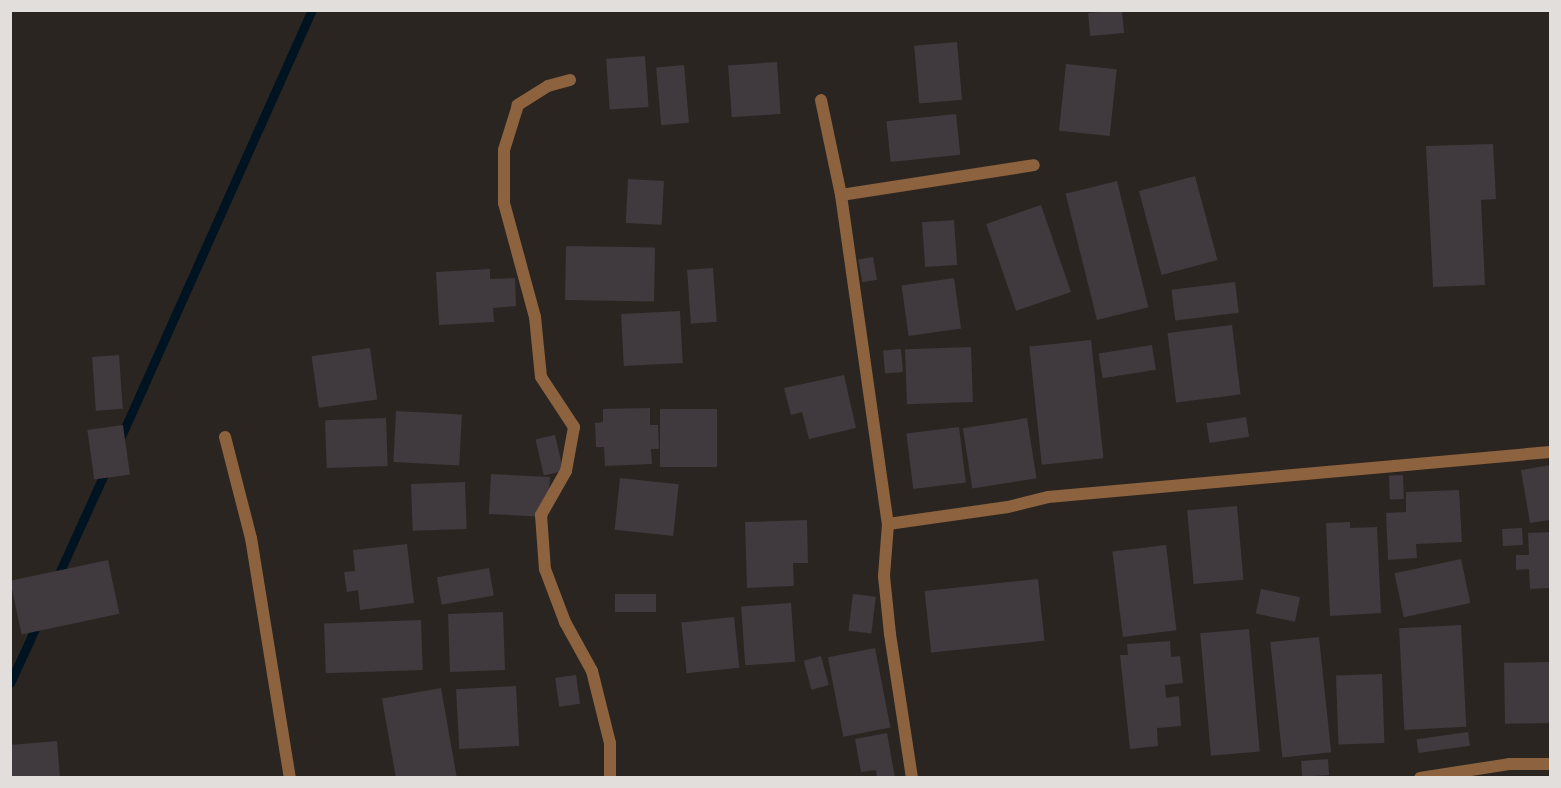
<!DOCTYPE html>
<html>
<head>
<meta charset="utf-8">
<style>
  body { margin:0 }
  #map { position:relative; width:1561px; height:788px; overflow:hidden; background:#2b2521; font-family:"Work Sans",sans-serif }
  div>[style] { position:absolute }
  .stream>* { height:9px; margin:-4.5px; padding:0 4.5px; transform-origin:4.5px; border-radius:4.5px; background:#001321 }
  .building>* { inset:0; background:#40393d; transform-origin:0 0 }
  .street>* { height:12px; margin:-6px; padding:0 6px; transform-origin:6px; border-radius:6px; background:#8c633e }
  span { translate:-50% -50%; white-space:nowrap; text-align:center; line-height:1.15; -webkit-text-stroke:6px #211b18; paint-order:stroke }
  .frame { position:absolute; inset:0; border:12px solid #e2dedc; pointer-events:none }
</style>
</head>
<body>
<div id="map">
  <div class="stream">
    <div style="left:119px;top:441px;width:472px;rotate:-65.9deg"></div>
    <div style="left:56px;top:580px;width:121px;rotate:-65.6deg"></div>
    <div style="left:10px;top:683px;width:69px;rotate:-65.3deg"></div>
  </div>
  <div class="building">
    <div style="left:1122px;top:10px;width:23px;height:34px;rotate:85deg"></div>
    <div style="left:957px;top:42px;width:58px;height:43px;rotate:85deg"></div>
    <div style="left:645px;top:56px;width:51px;height:39px;rotate:86deg"></div>
    <div style="left:777px;top:62px;width:52px;height:49px;rotate:86deg"></div>
    <div style="left:1066px;top:64px;width:51px;height:67px;rotate:6deg"></div>
    <div style="left:684px;top:65px;width:58px;height:28px;rotate:85deg"></div>
    <div style="left:956px;top:114px;width:41px;height:70px;rotate:84deg"></div>
    <div style="clip-path:polygon(1493px 144px,1496px 199px,1481px 200px,1485px 285px,1433px 287px,1426px 146px)"></div>
    <div style="left:1195px;top:176px;width:87px;height:58px;rotate:75deg"></div>
    <div style="left:628px;top:179px;width:36px;height:44px;rotate:3deg"></div>
    <div style="left:1117px;top:181px;width:130px;height:53px;rotate:76deg"></div>
    <div style="left:1041px;top:205px;width:92px;height:58px;rotate:71deg"></div>
    <div style="left:954px;top:220px;width:45px;height:32px;rotate:86deg"></div>
    <div style="left:566px;top:246px;width:89px;height:54px;rotate:1deg"></div>
    <div style="left:873px;top:257px;width:23px;height:15px;rotate:80deg"></div>
    <div style="left:713px;top:268px;width:54px;height:26px;rotate:86deg"></div>
    <div style="clip-path:polygon(490px 269px,490px 279px,515px 278px,516px 306px,493px 308px,494px 322px,439px 325px,436px 272px)"></div>
    <div style="left:954px;top:278px;width:51px;height:53px;rotate:82deg"></div>
    <div style="left:1235px;top:282px;width:31px;height:64px;rotate:83deg"></div>
    <div style="left:680px;top:311px;width:52px;height:59px;rotate:87deg"></div>
    <div style="left:1232px;top:325px;width:70px;height:65px;rotate:83deg"></div>
    <div style="left:1091px;top:340px;width:119px;height:62px;rotate:84deg"></div>
    <div style="left:1152px;top:345px;width:25px;height:54px;rotate:81deg"></div>
    <div style="left:971px;top:347px;width:55px;height:66px;rotate:88deg"></div>
    <div style="left:370px;top:348px;width:52px;height:59px;rotate:82deg"></div>
    <div style="left:901px;top:349px;width:23px;height:18px;rotate:85deg"></div>
    <div style="left:119px;top:355px;width:54px;height:27px;rotate:86deg"></div>
    <div style="clip-path:polygon(844px 375px,856px 428px,809px 439px,802px 412px,791px 415px,784px 388px)"></div>
    <div style="clip-path:polygon(650px 408px,650px 425px,658px 425px,659px 449px,651px 449px,652px 464px,605px 466px,604px 447px,596px 447px,595px 423px,603px 422px,603px 409px)"></div>
    <div style="left:660px;top:409px;width:57px;height:58px"></div>
    <div style="left:396px;top:411px;width:66px;height:51px;rotate:3deg"></div>
    <div style="left:1246px;top:417px;width:20px;height:40px;rotate:81deg"></div>
    <div style="left:386px;top:418px;width:48px;height:61px;rotate:88deg"></div>
    <div style="left:1027px;top:418px;width:61px;height:65px;rotate:81deg"></div>
    <div style="left:123px;top:425px;width:50px;height:36px;rotate:82deg"></div>
    <div style="left:959px;top:427px;width:56px;height:53px;rotate:83deg"></div>
    <div style="left:555px;top:435px;width:37px;height:20px;rotate:77deg"></div>
    <div style="clip-path:polygon(1550px 465px,1550px 520px,1530px 523px,1521px 470px)"></div>
    <div style="left:491px;top:474px;width:59px;height:40px;rotate:3deg"></div>
    <div style="left:1403px;top:475px;width:24px;height:14px;rotate:88deg"></div>
    <div style="left:620px;top:478px;width:59px;height:52px;rotate:6deg"></div>
    <div style="left:465px;top:482px;width:47px;height:54px;rotate:88deg"></div>
    <div style="clip-path:polygon(1459px 490px,1462px 542px,1416px 544px,1417px 558px,1388px 560px,1386px 513px,1406px 512px,1406px 492px)"></div>
    <div style="left:1237px;top:506px;width:74px;height:50px;rotate:85deg"></div>
    <div style="clip-path:polygon(807px 520px,808px 563px,793px 563px,794px 586px,747px 588px,745px 522px)"></div>
    <div style="clip-path:polygon(1350px 522px,1350px 528px,1377px 527px,1381px 613px,1330px 616px,1326px 523px)"></div>
    <div style="left:1522px;top:528px;width:17px;height:20px;rotate:87deg"></div>
    <div style="clip-path:polygon(1550px 532px,1550px 588px,1530px 589px,1529px 569px,1516px 570px,1516px 555px,1529px 555px,1528px 533px)"></div>
    <div style="clip-path:polygon(407px 544px,414px 603px,360px 610px,358px 590px,347px 592px,344px 572px,355px 571px,353px 550px)"></div>
    <div style="left:1166px;top:545px;width:86px;height:54px;rotate:83deg"></div>
    <div style="left:1461px;top:559px;width:45px;height:68px;rotate:78deg"></div>
    <div style="left:108px;top:560px;width:55px;height:100px;rotate:78deg"></div>
    <div style="left:489px;top:568px;width:28px;height:53px;rotate:80deg"></div>
    <div style="left:1038px;top:579px;width:62px;height:114px;rotate:84deg"></div>
    <div style="left:1261px;top:589px;width:40px;height:25px;rotate:12deg"></div>
    <div style="left:656px;top:594px;width:18px;height:41px;rotate:90deg"></div>
    <div style="left:853px;top:594px;width:23px;height:37px;rotate:7deg"></div>
    <div style="left:791px;top:603px;width:59px;height:50px;rotate:86deg"></div>
    <div style="left:503px;top:612px;width:58px;height:55px;rotate:88deg"></div>
    <div style="left:734px;top:617px;width:51px;height:53px;rotate:84deg"></div>
    <div style="left:421px;top:620px;width:50px;height:97px;rotate:88deg"></div>
    <div style="left:1461px;top:625px;width:102px;height:62px;rotate:87deg"></div>
    <div style="left:1249px;top:629px;width:123px;height:49px;rotate:85deg"></div>
    <div style="left:1319px;top:637px;width:116px;height:49px;rotate:84deg"></div>
    <div style="clip-path:polygon(1170px 641px,1171px 657px,1180px 656px,1183px 683px,1165px 685px,1166px 698px,1179px 696px,1181px 726px,1157px 728px,1158px 746px,1130px 749px,1120px 655px,1128px 655px,1127px 644px)"></div>
    <div style="left:875px;top:648px;width:81px;height:48px;rotate:79deg"></div>
    <div style="left:821px;top:656px;width:30px;height:18px;rotate:75deg"></div>
    <div style="left:1549px;top:662px;width:61px;height:45px;rotate:89deg"></div>
    <div style="left:1382px;top:674px;width:69px;height:46px;rotate:88deg"></div>
    <div style="left:576px;top:675px;width:29px;height:21px;rotate:82deg"></div>
    <div style="left:516px;top:686px;width:60px;height:60px;rotate:87deg"></div>
    <div style="left:441px;top:688px;width:91px;height:60px;rotate:80deg"></div>
    <div style="left:1468px;top:732px;width:14px;height:52px;rotate:82deg"></div>
    <div style="clip-path:polygon(887px 733px,895px 778px,877px 778px,876px 770px,861px 772px,855px 739px)"></div>
    <div style="clip-path:polygon(57px 741px,60px 778px,10px 778px,10px 745px)"></div>
    <div style="left:1328px;top:759px;width:16px;height:27px;rotate:86deg"></div>
  </div>
  <div class="street">
    <div style="left:570px;top:80px;width:23px;rotate:165deg"></div>
    <div style="left:548px;top:86px;width:36px;rotate:148deg"></div>
    <div style="left:518px;top:105px;width:47px;rotate:107.3deg"></div>
    <div style="left:504px;top:150px;width:53px;rotate:90deg"></div>
    <div style="left:504px;top:203px;width:118px;rotate:74.8deg"></div>
    <div style="left:535px;top:317px;width:60px;rotate:84.3deg"></div>
    <div style="left:541px;top:377px;width:60px;rotate:56.6deg"></div>
    <div style="left:574px;top:427px;width:45px;rotate:100.3deg"></div>
    <div style="left:566px;top:471px;width:51px;rotate:119.6deg"></div>
    <div style="left:541px;top:515px;width:54px;rotate:85.8deg"></div>
    <div style="left:545px;top:569px;width:57px;rotate:69.3deg"></div>
    <div style="left:565px;top:622px;width:56px;rotate:61.1deg"></div>
    <div style="left:592px;top:671px;width:74px;rotate:76deg"></div>
    <div style="left:610px;top:743px;width:35px;rotate:90deg"></div>
    <div style="left:821px;top:100px;width:97px;rotate:78.1deg"></div>
    <div style="left:841px;top:195px;width:332px;rotate:81.9deg"></div>
    <div style="left:841px;top:195px;width:195px;rotate:-8.8deg"></div>
    <div style="left:225px;top:437px;width:104px;rotate:75.6deg"></div>
    <div style="left:251px;top:538px;width:243px;rotate:80.8deg"></div>
    <div style="left:912px;top:778px;width:146px;rotate:-98.7deg"></div>
    <div style="left:890px;top:634px;width:58px;rotate:-95.9deg"></div>
    <div style="left:884px;top:576px;width:52px;rotate:-85.6deg"></div>
    <div style="left:888px;top:524px;width:121px;rotate:-8.1deg"></div>
    <div style="left:1008px;top:507px;width:41px;rotate:-14deg"></div>
    <div style="left:1048px;top:497px;width:504px;rotate:-5.12deg"></div>
    <div style="left:1420px;top:778px;width:90px;rotate:-8.9deg"></div>
    <div style="left:1509px;top:764px;width:41px"></div>
  </div>
  <div class="frame"></div>
</div>
</body>
</html>
